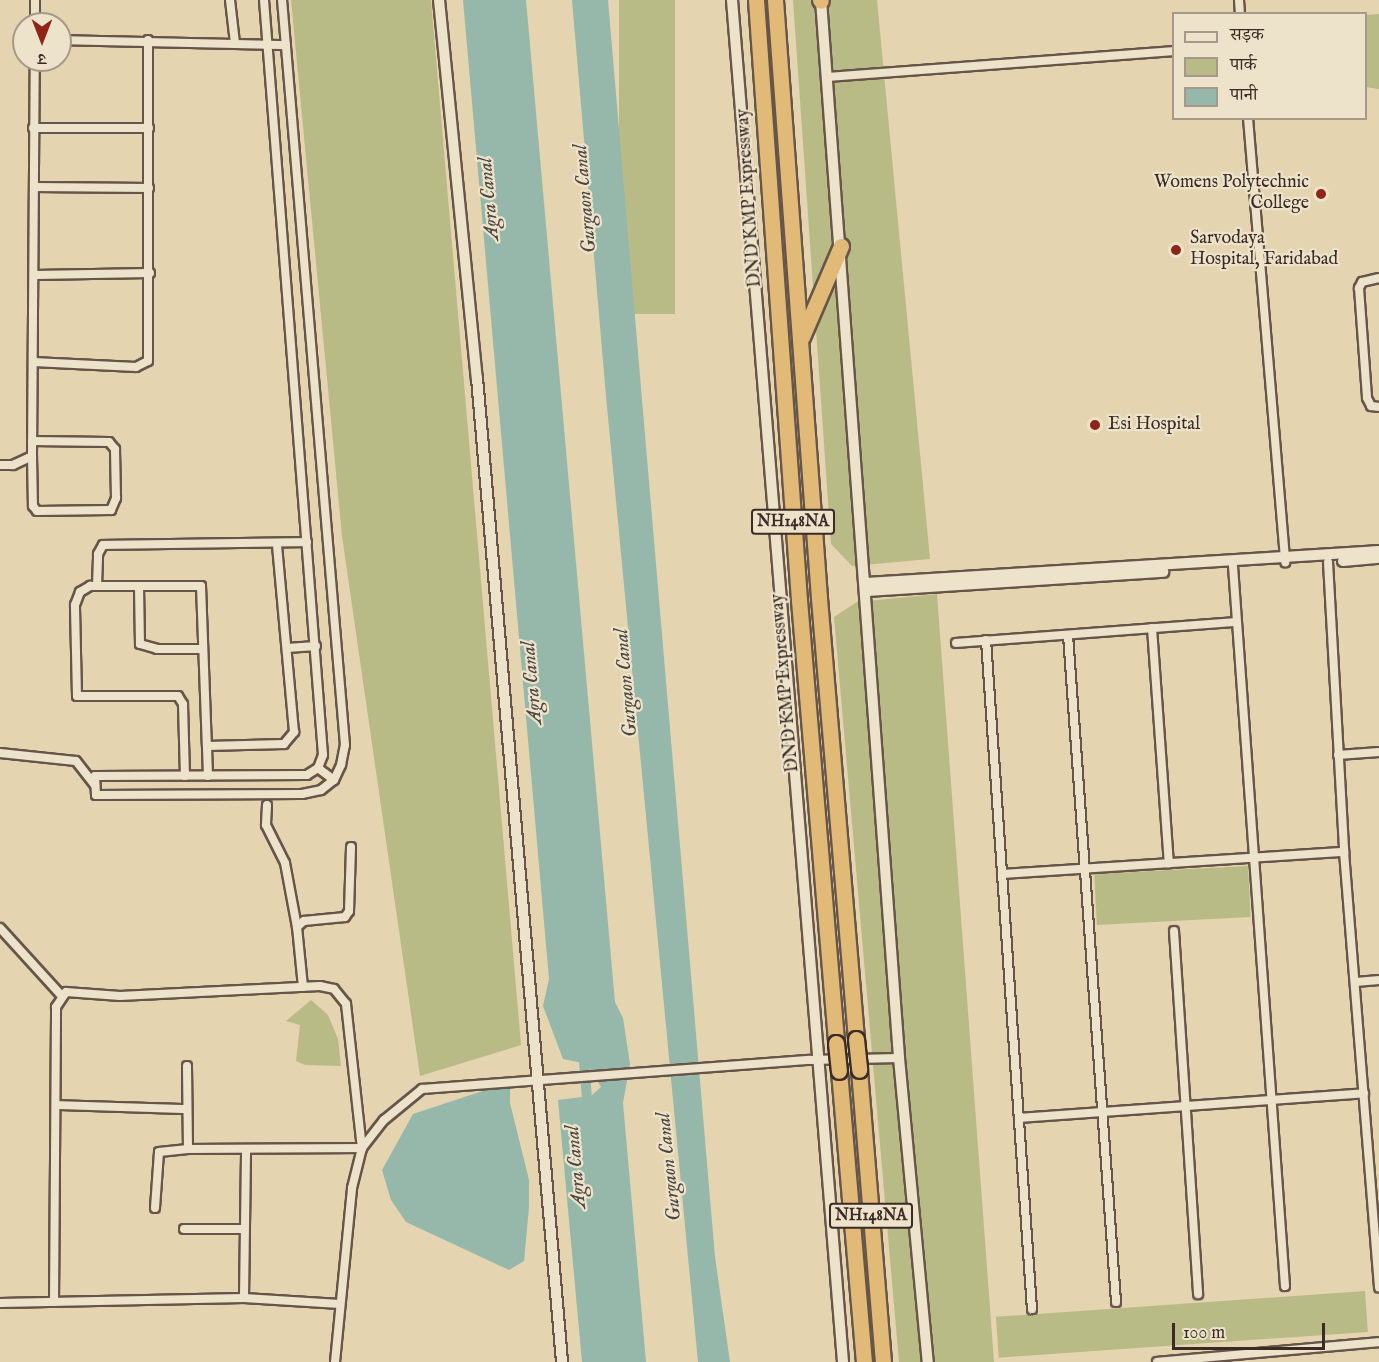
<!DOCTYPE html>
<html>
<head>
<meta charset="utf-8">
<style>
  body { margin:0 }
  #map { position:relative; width:1379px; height:1362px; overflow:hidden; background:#e4d4af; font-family:"IM FELL English","Noto Serif Devanagari",serif }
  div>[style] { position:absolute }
  .green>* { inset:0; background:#b9bb87; transform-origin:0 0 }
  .water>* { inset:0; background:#95b8aa }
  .canal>* { height:10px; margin:-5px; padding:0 5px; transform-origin:5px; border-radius:5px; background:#95b8aa }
  .roads { filter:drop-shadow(2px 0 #665548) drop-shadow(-2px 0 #665548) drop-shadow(0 2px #665548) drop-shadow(0 -2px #665548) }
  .street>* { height:8px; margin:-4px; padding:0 4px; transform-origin:4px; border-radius:4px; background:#ede3cb }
  .secondary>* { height:10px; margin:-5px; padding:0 5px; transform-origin:5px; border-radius:5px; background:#ede3cb }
  .highway>* { height:15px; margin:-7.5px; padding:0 7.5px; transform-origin:7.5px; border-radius:7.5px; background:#e2ba78 }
  .bridges { filter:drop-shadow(2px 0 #3c2b25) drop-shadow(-2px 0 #3c2b25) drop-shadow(0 2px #3c2b25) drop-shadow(0 -2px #3c2b25) }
  .highway-bridge>* { height:15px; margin:-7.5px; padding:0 7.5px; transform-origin:7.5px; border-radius:7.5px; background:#e2ba78 }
  .dots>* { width:16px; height:16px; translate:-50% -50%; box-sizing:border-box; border:3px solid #ede3cb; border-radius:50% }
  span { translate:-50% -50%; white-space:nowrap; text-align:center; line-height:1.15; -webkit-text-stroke:4.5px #ede3cb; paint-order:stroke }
  .shield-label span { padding:2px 4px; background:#ede3cb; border:2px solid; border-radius:4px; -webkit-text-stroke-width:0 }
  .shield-label { font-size:16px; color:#3c2b25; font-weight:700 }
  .poi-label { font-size:18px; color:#3c2b25 }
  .right { translate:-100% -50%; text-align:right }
  .left { translate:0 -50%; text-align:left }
  .street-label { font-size:18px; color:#3c2b25 }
  .water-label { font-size:20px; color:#4e4740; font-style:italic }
  .legend { position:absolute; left:1172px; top:12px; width:195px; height:108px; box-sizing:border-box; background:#ede3cb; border:2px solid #a69989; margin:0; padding:8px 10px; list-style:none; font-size:18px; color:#3c2b25 }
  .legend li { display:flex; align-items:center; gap:12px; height:30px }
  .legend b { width:30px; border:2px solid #a69989 }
  .north { position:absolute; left:12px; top:12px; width:60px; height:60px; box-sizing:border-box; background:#ede3cb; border:2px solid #a69989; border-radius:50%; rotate:180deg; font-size:16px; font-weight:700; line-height:24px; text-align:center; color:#3c2b25 }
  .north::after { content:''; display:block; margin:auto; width:21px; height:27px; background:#8f2418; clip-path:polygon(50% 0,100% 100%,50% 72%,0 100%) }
  .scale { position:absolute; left:1172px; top:1323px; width:153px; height:27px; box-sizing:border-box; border:3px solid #3c2b25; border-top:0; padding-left:8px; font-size:18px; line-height:21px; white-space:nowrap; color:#3c2b25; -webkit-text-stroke:4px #ede3cb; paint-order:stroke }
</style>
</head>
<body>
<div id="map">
  <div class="green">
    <div style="clip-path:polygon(291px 0,431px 0,521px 1045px,420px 1076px,342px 536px)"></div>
    <div style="left:619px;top:0;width:56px;height:314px"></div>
    <div style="clip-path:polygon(793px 0,877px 0,930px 559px,852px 566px,831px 544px)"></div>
    <div style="clip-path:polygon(1379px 14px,1379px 89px,1378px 89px,1366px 87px,1366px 15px)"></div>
    <div style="clip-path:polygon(937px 594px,994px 1362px,899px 1362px,834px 617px,857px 602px)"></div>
    <div style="left:1248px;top:866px;width:51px;height:154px;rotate:87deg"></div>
    <div style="clip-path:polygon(311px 1000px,328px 1015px,338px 1039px,341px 1066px,305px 1065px,296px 1061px,300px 1025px,286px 1021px)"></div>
    <div style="left:1365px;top:1291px;width:41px;height:370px;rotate:86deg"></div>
  </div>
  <div class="water">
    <div style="clip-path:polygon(463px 0,526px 0,615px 1002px,623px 1018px,630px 1064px,623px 1103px,646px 1362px,582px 1362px,558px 1100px,591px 1096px,601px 1087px,587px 1064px,563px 1059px,543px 1006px,549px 979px)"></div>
    <div style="clip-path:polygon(572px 0,608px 0,715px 1257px,730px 1362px,698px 1362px,606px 396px)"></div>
    <div style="clip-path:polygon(510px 1082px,510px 1103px,529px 1180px,529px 1207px,524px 1261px,509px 1270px,406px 1222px,391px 1200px,382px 1170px,413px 1114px)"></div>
  </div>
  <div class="canal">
    <div style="left:583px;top:1049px;width:62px;rotate:85.4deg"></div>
  </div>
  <div class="roads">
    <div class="street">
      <div style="left:230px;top:0;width:43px;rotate:83.4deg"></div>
      <div style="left:264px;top:0;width:757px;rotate:85.53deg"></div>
      <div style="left:323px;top:755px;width:14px;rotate:111deg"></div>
      <div style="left:318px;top:768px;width:13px;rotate:148deg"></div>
      <div style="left:307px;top:775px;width:212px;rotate:179.7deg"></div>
      <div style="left:95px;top:776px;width:19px;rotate:87deg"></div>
      <div style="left:96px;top:795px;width:206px;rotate:-0.3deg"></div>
      <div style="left:302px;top:794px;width:19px;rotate:-12deg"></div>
      <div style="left:321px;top:790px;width:16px;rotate:-38deg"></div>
      <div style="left:334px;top:780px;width:17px;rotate:-65deg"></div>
      <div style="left:341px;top:765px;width:20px;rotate:-79deg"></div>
      <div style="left:345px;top:745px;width:748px;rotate:-94.83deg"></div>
      <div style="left:1239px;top:0;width:14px;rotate:86deg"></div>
      <div style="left:35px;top:24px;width:24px;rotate:-90deg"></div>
      <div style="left:60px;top:40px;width:226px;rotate:1.3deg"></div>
      <div style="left:828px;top:77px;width:347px;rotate:-4.3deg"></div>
      <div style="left:1248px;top:118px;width:446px;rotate:85.2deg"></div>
      <div style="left:33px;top:128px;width:116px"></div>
      <div style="left:34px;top:187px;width:115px;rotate:0.5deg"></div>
      <div style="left:35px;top:275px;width:115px;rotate:-1deg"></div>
      <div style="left:1379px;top:278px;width:17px;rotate:167deg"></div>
      <div style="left:1362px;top:282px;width:7px;rotate:117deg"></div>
      <div style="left:1359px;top:288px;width:110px;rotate:85.8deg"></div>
      <div style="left:1367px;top:398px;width:9px;rotate:63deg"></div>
      <div style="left:1371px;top:406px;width:8px;rotate:7deg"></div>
      <div style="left:33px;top:362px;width:103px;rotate:2.8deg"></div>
      <div style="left:136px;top:367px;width:13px;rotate:-27deg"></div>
      <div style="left:148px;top:361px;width:321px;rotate:-90deg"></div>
      <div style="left:32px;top:456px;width:50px;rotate:88.9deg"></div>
      <div style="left:33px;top:506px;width:6px;rotate:51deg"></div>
      <div style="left:37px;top:511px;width:74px;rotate:-0.8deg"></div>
      <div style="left:111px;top:510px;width:13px;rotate:-67deg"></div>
      <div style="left:116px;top:498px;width:49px;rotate:-91.2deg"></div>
      <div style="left:115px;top:449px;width:9px;rotate:-131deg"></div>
      <div style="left:109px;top:442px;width:77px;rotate:-179.3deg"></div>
      <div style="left:0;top:465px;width:13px"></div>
      <div style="left:13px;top:465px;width:21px;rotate:-25deg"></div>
      <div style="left:32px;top:456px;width:396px;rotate:-89.6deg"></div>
      <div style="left:1328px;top:562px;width:290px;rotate:86.8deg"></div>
      <div style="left:1344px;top:852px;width:437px;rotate:85.4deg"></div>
      <div style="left:1233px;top:566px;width:722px;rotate:85.87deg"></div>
      <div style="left:97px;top:586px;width:32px;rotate:-88deg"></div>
      <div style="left:98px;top:554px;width:10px;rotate:-61deg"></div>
      <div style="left:103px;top:545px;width:204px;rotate:-0.8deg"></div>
      <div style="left:139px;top:587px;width:57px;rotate:89deg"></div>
      <div style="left:140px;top:644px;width:18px;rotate:16deg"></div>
      <div style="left:157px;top:649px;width:46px"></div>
      <div style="left:1152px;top:628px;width:236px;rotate:85.9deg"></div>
      <div style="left:1068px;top:635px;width:669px;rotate:85.88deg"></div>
      <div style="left:986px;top:640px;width:671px;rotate:86.07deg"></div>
      <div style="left:956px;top:643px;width:281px;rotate:-4.3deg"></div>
      <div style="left:287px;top:648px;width:29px;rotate:-4deg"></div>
      <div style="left:0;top:753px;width:76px;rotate:6deg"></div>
      <div style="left:76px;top:761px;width:31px;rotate:52deg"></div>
      <div style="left:1338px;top:755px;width:41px;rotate:-4.2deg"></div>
      <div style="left:318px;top:768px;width:20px;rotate:37deg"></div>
      <div style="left:185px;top:776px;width:72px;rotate:-91.6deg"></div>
      <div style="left:183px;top:704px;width:9px;rotate:-122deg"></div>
      <div style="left:178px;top:696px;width:101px;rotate:180deg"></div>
      <div style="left:77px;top:696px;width:91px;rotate:-91.3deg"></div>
      <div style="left:75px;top:605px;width:14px;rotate:-69deg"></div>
      <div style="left:80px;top:592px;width:12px;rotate:-31deg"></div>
      <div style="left:90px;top:586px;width:111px"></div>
      <div style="left:201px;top:586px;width:160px;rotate:87.9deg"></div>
      <div style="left:208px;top:776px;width:30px;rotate:-92deg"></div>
      <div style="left:207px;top:746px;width:77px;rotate:-1.5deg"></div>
      <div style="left:284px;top:744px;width:16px;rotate:-50deg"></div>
      <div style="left:294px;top:732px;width:189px;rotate:-95.2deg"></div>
      <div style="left:267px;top:805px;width:20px;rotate:93deg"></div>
      <div style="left:266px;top:825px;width:42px;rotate:63.4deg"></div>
      <div style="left:285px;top:863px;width:65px;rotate:79.4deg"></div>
      <div style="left:1002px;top:874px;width:343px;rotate:-3.7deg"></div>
      <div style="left:0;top:928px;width:91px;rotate:47.7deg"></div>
      <div style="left:1174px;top:931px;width:364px;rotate:86.2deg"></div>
      <div style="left:1356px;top:982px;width:23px;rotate:-5deg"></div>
      <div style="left:303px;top:987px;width:60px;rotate:-95.7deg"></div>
      <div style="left:297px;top:927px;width:9px;rotate:-41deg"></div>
      <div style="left:304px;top:921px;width:41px;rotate:-5.6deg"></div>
      <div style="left:345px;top:917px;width:7px;rotate:-56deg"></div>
      <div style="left:349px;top:911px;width:64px;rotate:-88.2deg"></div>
      <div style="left:56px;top:1105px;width:130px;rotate:1.8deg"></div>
      <div style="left:1019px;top:1118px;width:346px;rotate:-4.1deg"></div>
      <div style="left:155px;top:1208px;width:56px;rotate:-85.9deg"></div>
      <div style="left:159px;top:1152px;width:29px;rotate:-6deg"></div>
      <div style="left:184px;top:1229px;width:60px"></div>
      <div style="left:244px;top:1298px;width:148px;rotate:-89.2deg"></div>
      <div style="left:54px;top:1302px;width:295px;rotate:-89.6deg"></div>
      <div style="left:56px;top:1007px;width:18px;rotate:-56deg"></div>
      <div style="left:66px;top:992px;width:54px;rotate:4.2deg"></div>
      <div style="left:120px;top:996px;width:200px;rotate:-2.9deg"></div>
      <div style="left:320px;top:986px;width:14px;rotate:12deg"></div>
      <div style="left:334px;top:989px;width:19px;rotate:51deg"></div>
      <div style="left:346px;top:1004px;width:145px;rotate:83.7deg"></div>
      <div style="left:362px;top:1148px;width:174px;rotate:179.7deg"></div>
      <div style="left:188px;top:1149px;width:83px;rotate:-90.7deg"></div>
      <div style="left:0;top:1303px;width:244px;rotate:-1.2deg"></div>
      <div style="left:244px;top:1298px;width:96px;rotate:3.6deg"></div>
      <div style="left:335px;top:1362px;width:175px;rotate:-84.4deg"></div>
      <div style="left:352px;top:1188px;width:41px;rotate:-76deg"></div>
      <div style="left:362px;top:1148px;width:36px;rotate:-52deg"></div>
      <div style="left:384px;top:1120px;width:49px;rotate:-39.2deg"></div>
      <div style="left:422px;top:1089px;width:389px;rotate:-4.3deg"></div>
      <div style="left:810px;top:1060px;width:89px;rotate:-1.3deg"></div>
      <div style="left:1157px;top:1362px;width:223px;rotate:-5.1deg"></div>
    </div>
    <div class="secondary">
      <div style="left:439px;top:0;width:380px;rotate:84.3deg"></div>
      <div style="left:477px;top:378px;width:988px;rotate:85.06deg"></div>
      <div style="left:732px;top:0;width:1367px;rotate:85.34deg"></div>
      <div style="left:821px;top:0;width:1061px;rotate:85.78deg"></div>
      <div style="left:899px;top:1058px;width:305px;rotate:84.6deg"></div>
      <div style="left:1343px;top:561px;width:36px;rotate:-5deg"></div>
      <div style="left:866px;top:583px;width:514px;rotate:-3.57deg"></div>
      <div style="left:867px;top:591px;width:297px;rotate:-3.7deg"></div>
    </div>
    <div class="highway">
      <div style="left:756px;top:0;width:602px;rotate:85.9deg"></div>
      <div style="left:799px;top:600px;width:445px;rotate:85.2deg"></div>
      <div style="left:775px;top:0;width:600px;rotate:85.79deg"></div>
      <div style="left:819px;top:598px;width:443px;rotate:85.2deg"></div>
      <div style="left:820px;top:0;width:1px;rotate:45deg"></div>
      <div style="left:802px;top:337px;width:99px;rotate:-66.8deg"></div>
      <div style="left:859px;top:1070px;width:293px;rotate:85.3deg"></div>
      <div style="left:839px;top:1071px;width:292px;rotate:85.1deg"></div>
    </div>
  </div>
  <div class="bridges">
    <div class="highway-bridge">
      <div style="left:856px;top:1039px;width:31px;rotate:84deg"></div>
      <div style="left:836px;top:1043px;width:28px;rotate:84deg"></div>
    </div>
  </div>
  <div class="dots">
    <div style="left:1321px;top:194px;background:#8f2418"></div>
    <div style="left:1176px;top:250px;background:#8f2418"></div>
    <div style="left:1095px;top:425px;background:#8f2418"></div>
  </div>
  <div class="shield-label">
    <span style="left:793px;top:522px">NH148NA</span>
    <span style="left:871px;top:1216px">NH148NA</span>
  </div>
  <div class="poi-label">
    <span class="right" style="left:1309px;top:194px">Womens Polytechnic<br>College</span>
    <span class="left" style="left:1190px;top:250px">Sarvodaya<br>Hospital, Faridabad</span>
    <span class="left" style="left:1108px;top:425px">Esi Hospital</span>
  </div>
  <div class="street-label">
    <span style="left:750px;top:198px;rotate:-94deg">DND KMP Expressway</span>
    <span style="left:786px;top:683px;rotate:-95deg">DND KMP Expressway</span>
  </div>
  <div class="water-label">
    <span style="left:489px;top:199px;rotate:-95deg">Agra Canal</span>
    <span style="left:585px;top:199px;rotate:-95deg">Gurgaon Canal</span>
    <span style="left:532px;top:683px;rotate:-95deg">Agra Canal</span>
    <span style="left:626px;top:683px;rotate:-95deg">Gurgaon Canal</span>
    <span style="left:576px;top:1167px;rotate:-95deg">Agra Canal</span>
    <span style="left:669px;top:1167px;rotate:-96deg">Gurgaon Canal</span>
  </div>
  <ul class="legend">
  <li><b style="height:8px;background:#ede3cb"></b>सड़क</li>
  <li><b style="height:16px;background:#b9bb87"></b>पार्क</li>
  <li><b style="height:16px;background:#95b8aa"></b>पानी</li>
  </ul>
  <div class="north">उ</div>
  <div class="scale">100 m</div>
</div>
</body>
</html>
